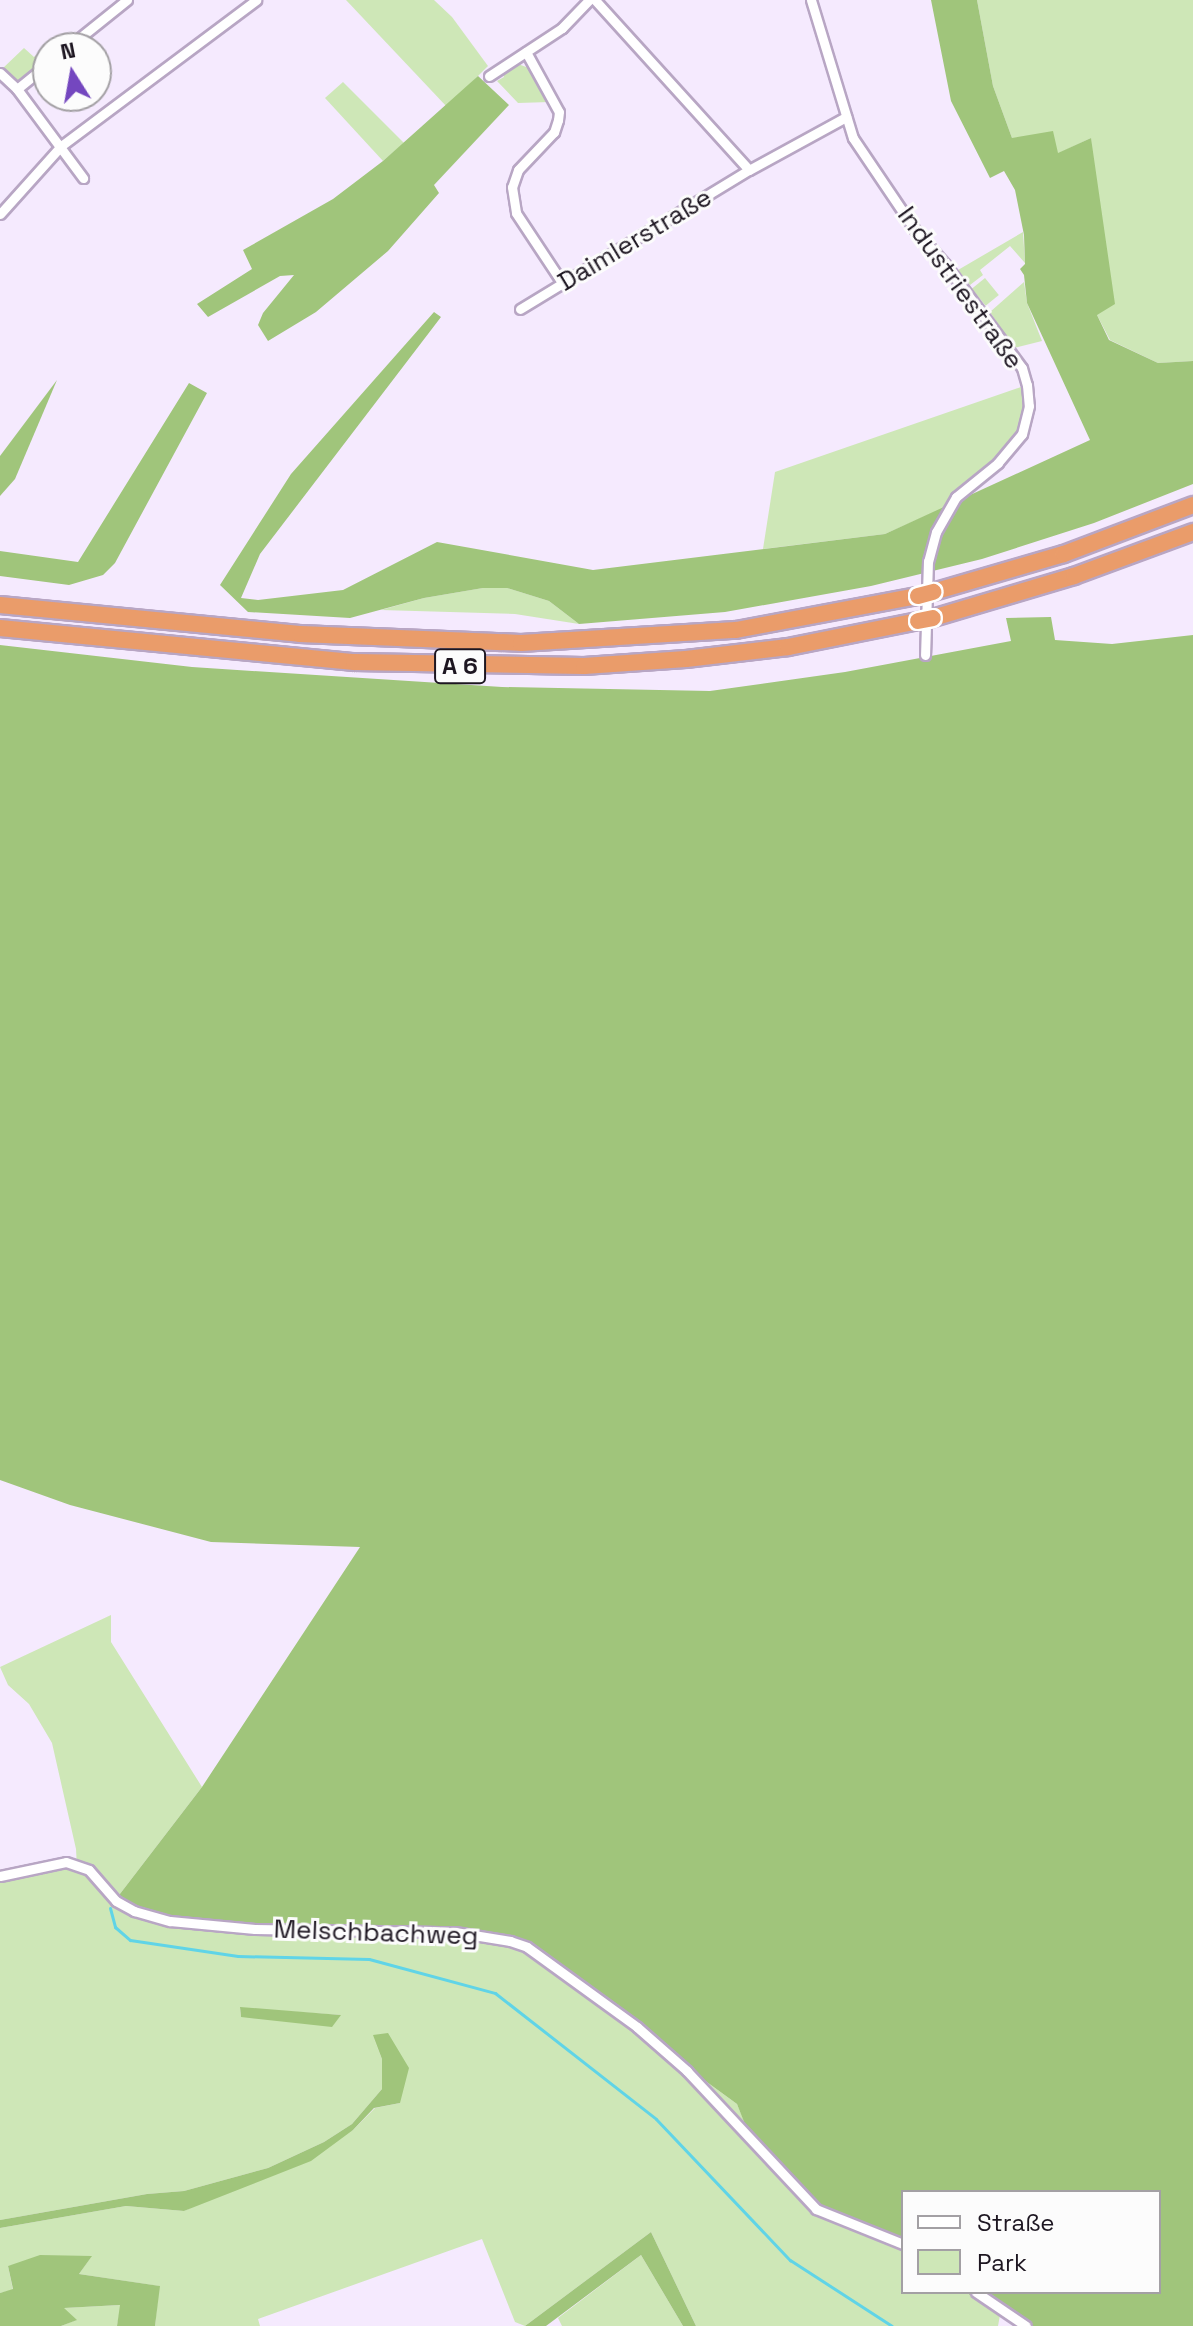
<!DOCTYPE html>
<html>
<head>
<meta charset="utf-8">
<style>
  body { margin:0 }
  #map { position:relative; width:1193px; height:2326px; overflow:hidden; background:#f5eafe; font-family:"Space Grotesk",sans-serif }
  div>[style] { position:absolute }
  .green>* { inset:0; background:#cee7b7; transform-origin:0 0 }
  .forest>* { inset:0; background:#a0c57b }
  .stream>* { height:3px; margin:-1.5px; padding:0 1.5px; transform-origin:1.5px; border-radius:1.5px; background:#60d4e7 }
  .roads { filter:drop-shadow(2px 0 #b8a6c4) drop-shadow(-2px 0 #b8a6c4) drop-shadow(0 2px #b8a6c4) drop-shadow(0 -2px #b8a6c4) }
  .street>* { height:9px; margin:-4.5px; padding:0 4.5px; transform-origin:4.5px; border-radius:4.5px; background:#fff }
  .highway>* { height:16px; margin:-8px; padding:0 8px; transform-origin:8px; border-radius:8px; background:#ea9c6a }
  .bridges { filter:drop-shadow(2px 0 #fff) drop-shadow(-2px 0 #fff) drop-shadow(0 2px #fff) drop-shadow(0 -2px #fff) }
  .highway-bridge>* { height:16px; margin:-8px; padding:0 8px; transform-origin:8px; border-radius:8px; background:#ea9c6a }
  span { translate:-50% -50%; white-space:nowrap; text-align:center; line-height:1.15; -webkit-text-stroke:6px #fcfcfc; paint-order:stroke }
  .shield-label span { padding:2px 6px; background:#fcfcfc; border:2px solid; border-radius:6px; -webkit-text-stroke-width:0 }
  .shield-label { font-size:24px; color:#1d1621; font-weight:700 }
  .street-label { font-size:26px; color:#1d1621 }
  .legend { position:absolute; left:901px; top:2190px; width:260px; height:104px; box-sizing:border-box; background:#fcfcfc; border:2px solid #a3a0a4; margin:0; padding:10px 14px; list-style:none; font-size:24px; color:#1d1621 }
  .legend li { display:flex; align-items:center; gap:16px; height:40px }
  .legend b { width:40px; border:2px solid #a3a0a4 }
  .north { position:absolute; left:32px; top:32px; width:80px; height:80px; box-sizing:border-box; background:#fcfcfc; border:2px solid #a3a0a4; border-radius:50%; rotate:349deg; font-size:22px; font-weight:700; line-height:32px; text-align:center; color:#1d1621 }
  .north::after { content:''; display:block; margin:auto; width:28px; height:36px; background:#7447bf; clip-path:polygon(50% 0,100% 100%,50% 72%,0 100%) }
</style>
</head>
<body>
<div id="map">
  <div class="green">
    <div style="clip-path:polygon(346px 0,434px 0,452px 17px,488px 66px,447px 107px)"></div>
    <div style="clip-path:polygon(977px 0,1193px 0,1193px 361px,1158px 363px,1110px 340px,1097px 315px,1091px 138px,1057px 154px,1012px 138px,993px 86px)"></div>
    <div style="clip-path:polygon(24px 48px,34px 57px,44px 48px,48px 58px,22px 80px,13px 80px,2px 69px)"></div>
    <div style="clip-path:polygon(515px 63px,529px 68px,550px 102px,518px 103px,497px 81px,504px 77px,502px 72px)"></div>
    <div style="clip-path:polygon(343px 82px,404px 143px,383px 161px,325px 98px)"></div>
    <div style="clip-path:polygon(1023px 232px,1025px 263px,1010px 246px,980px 270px,983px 275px,970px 285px,958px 270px)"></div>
    <div style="left:985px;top:278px;width:22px;height:17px;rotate:51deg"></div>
    <div style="clip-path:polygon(1024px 282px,1027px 303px,1042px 341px,1014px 348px,990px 312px)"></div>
    <div style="clip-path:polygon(1027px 385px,1029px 406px,1012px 448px,946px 507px,885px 534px,763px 549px,775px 472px)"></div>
    <div style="clip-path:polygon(483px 588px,507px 588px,549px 601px,579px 624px,515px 614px,381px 610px,424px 598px)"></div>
    <div style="clip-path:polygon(evenodd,111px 1615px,111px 1642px,202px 1787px,113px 1903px,455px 1935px,526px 1950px,737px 2104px,753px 2142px,903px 2251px,903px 2292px,965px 2292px,1000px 2315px,998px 2326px,696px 2326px,651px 2232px,525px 2326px,515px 2322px,482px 2239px,258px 2319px,260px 2326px,155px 2326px,159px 2286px,79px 2274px,91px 2257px,8px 2266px,13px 2290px,0 2293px,0 2228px,126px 2206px,184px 2211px,353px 2130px,375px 2108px,400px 2103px,373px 2036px,382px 2059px,382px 2089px,352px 2124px,324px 2142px,268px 2168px,184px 2191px,147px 2194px,0 2220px,0 1879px,50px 1868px,77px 1867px,76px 1849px,52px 1743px,29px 1704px,8px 1685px,0 1667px,111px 1615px,240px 2008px,341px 2015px,241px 2017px,240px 2008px)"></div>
    <div style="clip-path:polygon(641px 2255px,683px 2326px,562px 2326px,558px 2318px)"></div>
    <div style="clip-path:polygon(121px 2305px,117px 2326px,61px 2326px,76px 2320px,63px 2308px)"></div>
  </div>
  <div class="forest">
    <div style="clip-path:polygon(931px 0,977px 0,993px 86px,1012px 138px,1053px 131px,1058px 153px,1091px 138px,1115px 304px,1097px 315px,1109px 340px,1158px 363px,1193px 361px,1193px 484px,1094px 523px,982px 559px,871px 586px,725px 612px,579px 624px,549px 601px,507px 588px,483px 588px,424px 598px,350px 618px,248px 612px,220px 585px,291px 474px,434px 312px,441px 317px,260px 554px,241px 598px,258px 600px,343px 590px,437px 542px,593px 570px,885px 534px,1090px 440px,1027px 303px,1024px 275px,1020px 269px,1025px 264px,1024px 235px,1015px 190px,1004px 171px,990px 178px,951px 101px)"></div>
    <div style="clip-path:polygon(478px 76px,509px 105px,434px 185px,439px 193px,388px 251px,316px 312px,268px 341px,258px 325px,263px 313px,294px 275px,280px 276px,208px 317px,197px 304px,252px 269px,243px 250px,333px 199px,383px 161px)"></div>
    <div style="clip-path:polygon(57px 380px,15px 479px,0 496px,0 456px)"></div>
    <div style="clip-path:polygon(189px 383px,207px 393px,115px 563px,103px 575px,69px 585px,0 576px,0 551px,78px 562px)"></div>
    <div style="clip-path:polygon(1051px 617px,1055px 640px,1112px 644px,1193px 635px,1193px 2326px,1021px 2326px,965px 2292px,1159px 2292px,1159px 2192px,903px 2192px,903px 2251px,811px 2209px,752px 2142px,737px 2104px,526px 1950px,455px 1935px,194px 1927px,113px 1903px,202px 1787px,360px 1547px,211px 1542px,70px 1505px,0 1480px,0 645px,192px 667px,502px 687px,710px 691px,845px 672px,1011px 641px,1006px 618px)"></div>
    <div style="clip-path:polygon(240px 2007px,341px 2015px,332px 2027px,241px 2017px)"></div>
    <div style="clip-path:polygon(388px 2033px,409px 2068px,400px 2103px,374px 2108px,353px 2130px,311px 2161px,184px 2211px,126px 2206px,0 2228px,0 2220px,147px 2194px,184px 2191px,268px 2168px,324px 2142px,352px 2124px,382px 2089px,382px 2059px,373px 2035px)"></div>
    <div style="clip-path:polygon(651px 2232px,696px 2326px,683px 2326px,641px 2255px,546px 2326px,525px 2326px)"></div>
    <div style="clip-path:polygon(40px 2255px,92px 2256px,79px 2274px,160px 2286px,155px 2326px,117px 2326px,120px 2305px,64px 2308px,77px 2320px,61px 2326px,0 2326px,0 2293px,13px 2289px,8px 2266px)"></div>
  </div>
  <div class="stream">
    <div style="left:110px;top:1908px;width:20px;rotate:75deg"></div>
    <div style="left:115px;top:1927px;width:20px;rotate:41deg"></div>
    <div style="left:130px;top:1940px;width:109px;rotate:8.4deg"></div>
    <div style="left:238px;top:1956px;width:131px;rotate:1.3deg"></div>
    <div style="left:369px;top:1959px;width:131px;rotate:15.1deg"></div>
    <div style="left:495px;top:1993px;width:204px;rotate:38deg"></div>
    <div style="left:656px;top:2119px;width:195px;rotate:46.5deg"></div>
    <div style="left:790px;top:2260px;width:121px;rotate:32.9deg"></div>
  </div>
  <div class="roads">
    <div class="street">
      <div style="left:595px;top:0;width:229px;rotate:47.8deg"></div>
      <div style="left:749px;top:170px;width:111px;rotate:-28.7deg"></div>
      <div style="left:811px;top:0;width:144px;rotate:73.1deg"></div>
      <div style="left:853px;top:138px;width:111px;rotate:56deg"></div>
      <div style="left:915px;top:230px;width:45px;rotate:48.6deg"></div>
      <div style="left:945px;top:264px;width:129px;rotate:53.5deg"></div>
      <div style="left:1022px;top:368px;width:18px;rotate:74deg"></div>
      <div style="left:1027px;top:385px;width:21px;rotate:85deg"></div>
      <div style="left:1029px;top:406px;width:29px;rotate:104deg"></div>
      <div style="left:1022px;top:434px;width:38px;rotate:130deg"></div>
      <div style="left:998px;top:463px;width:54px;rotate:141deg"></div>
      <div style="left:956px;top:497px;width:40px;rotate:119.7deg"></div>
      <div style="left:936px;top:532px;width:30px;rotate:105deg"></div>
      <div style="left:928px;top:561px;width:94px;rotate:91.8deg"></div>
      <div style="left:67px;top:48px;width:77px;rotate:-38.7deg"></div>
      <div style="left:526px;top:52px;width:68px;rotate:61.2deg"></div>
      <div style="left:559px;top:112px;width:8px;rotate:97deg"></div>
      <div style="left:558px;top:120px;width:13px;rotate:108deg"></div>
      <div style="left:554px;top:132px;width:52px;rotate:133.5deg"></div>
      <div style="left:518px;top:170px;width:18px;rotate:109deg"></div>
      <div style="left:512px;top:187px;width:26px;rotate:81deg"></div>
      <div style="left:516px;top:213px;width:85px;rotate:56.5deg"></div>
      <div style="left:0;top:73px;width:23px;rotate:43deg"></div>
      <div style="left:17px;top:89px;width:111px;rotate:53.4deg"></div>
      <div style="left:489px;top:76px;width:87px;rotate:-33.3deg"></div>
      <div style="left:562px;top:28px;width:39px;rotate:-46deg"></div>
      <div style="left:17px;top:89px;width:40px;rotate:-39deg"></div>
      <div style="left:0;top:214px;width:91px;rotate:-48.1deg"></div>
      <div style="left:61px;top:146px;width:244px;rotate:-36.8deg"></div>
      <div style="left:520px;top:309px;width:268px;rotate:-31.3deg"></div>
      <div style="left:0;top:1876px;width:67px;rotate:-12deg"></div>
      <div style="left:66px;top:1862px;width:24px;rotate:19deg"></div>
      <div style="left:89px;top:1870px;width:41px;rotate:48.9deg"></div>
      <div style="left:116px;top:1901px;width:21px;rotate:29deg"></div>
      <div style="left:134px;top:1911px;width:37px;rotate:16deg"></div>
      <div style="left:170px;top:1921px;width:85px;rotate:5.4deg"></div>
      <div style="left:255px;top:1929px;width:200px;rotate:0.9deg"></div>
      <div style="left:455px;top:1932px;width:56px;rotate:9.3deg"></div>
      <div style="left:510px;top:1941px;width:18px;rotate:19deg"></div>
      <div style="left:527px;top:1947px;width:136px;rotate:36deg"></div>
      <div style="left:637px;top:2027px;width:67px;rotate:41.3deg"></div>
      <div style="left:687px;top:2071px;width:189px;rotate:46.9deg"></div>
      <div style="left:816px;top:2209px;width:94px;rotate:21.9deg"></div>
      <div style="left:976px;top:2292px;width:60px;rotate:34.2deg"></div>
    </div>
    <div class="highway">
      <div style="left:933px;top:592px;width:136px;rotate:-16.2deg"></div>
      <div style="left:1064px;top:554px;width:138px;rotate:-20.8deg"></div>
      <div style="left:0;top:605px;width:301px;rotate:5.5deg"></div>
      <div style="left:300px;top:634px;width:221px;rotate:2.3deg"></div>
      <div style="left:521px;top:643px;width:215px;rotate:-3.5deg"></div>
      <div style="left:736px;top:630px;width:185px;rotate:-10.6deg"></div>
      <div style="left:933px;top:618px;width:147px;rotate:-16.6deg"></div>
      <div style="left:1074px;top:576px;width:127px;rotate:-20.3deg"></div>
      <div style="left:0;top:628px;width:356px;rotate:5.5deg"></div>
      <div style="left:354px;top:662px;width:230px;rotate:1deg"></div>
      <div style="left:584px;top:666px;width:102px;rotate:-3.9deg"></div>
      <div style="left:686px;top:659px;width:103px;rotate:-6.7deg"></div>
      <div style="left:788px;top:647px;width:133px;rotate:-11.3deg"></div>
    </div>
  </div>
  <div class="bridges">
    <div class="highway-bridge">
      <div style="left:918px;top:596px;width:16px;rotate:-15deg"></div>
      <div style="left:918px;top:621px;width:15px;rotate:-11deg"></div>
    </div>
  </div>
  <div class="shield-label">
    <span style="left:460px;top:666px">A 6</span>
  </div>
  <div class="street-label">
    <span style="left:635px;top:240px;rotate:-31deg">Daimlerstraße</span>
    <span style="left:960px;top:288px;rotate:54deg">Industriestraße</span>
    <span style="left:376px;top:1933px;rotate:2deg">Melschbachweg</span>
  </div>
  <ul class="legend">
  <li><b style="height:10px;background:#fff"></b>Straße</li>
  <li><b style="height:22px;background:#cee7b7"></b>Park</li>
  </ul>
  <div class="north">N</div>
</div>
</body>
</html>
